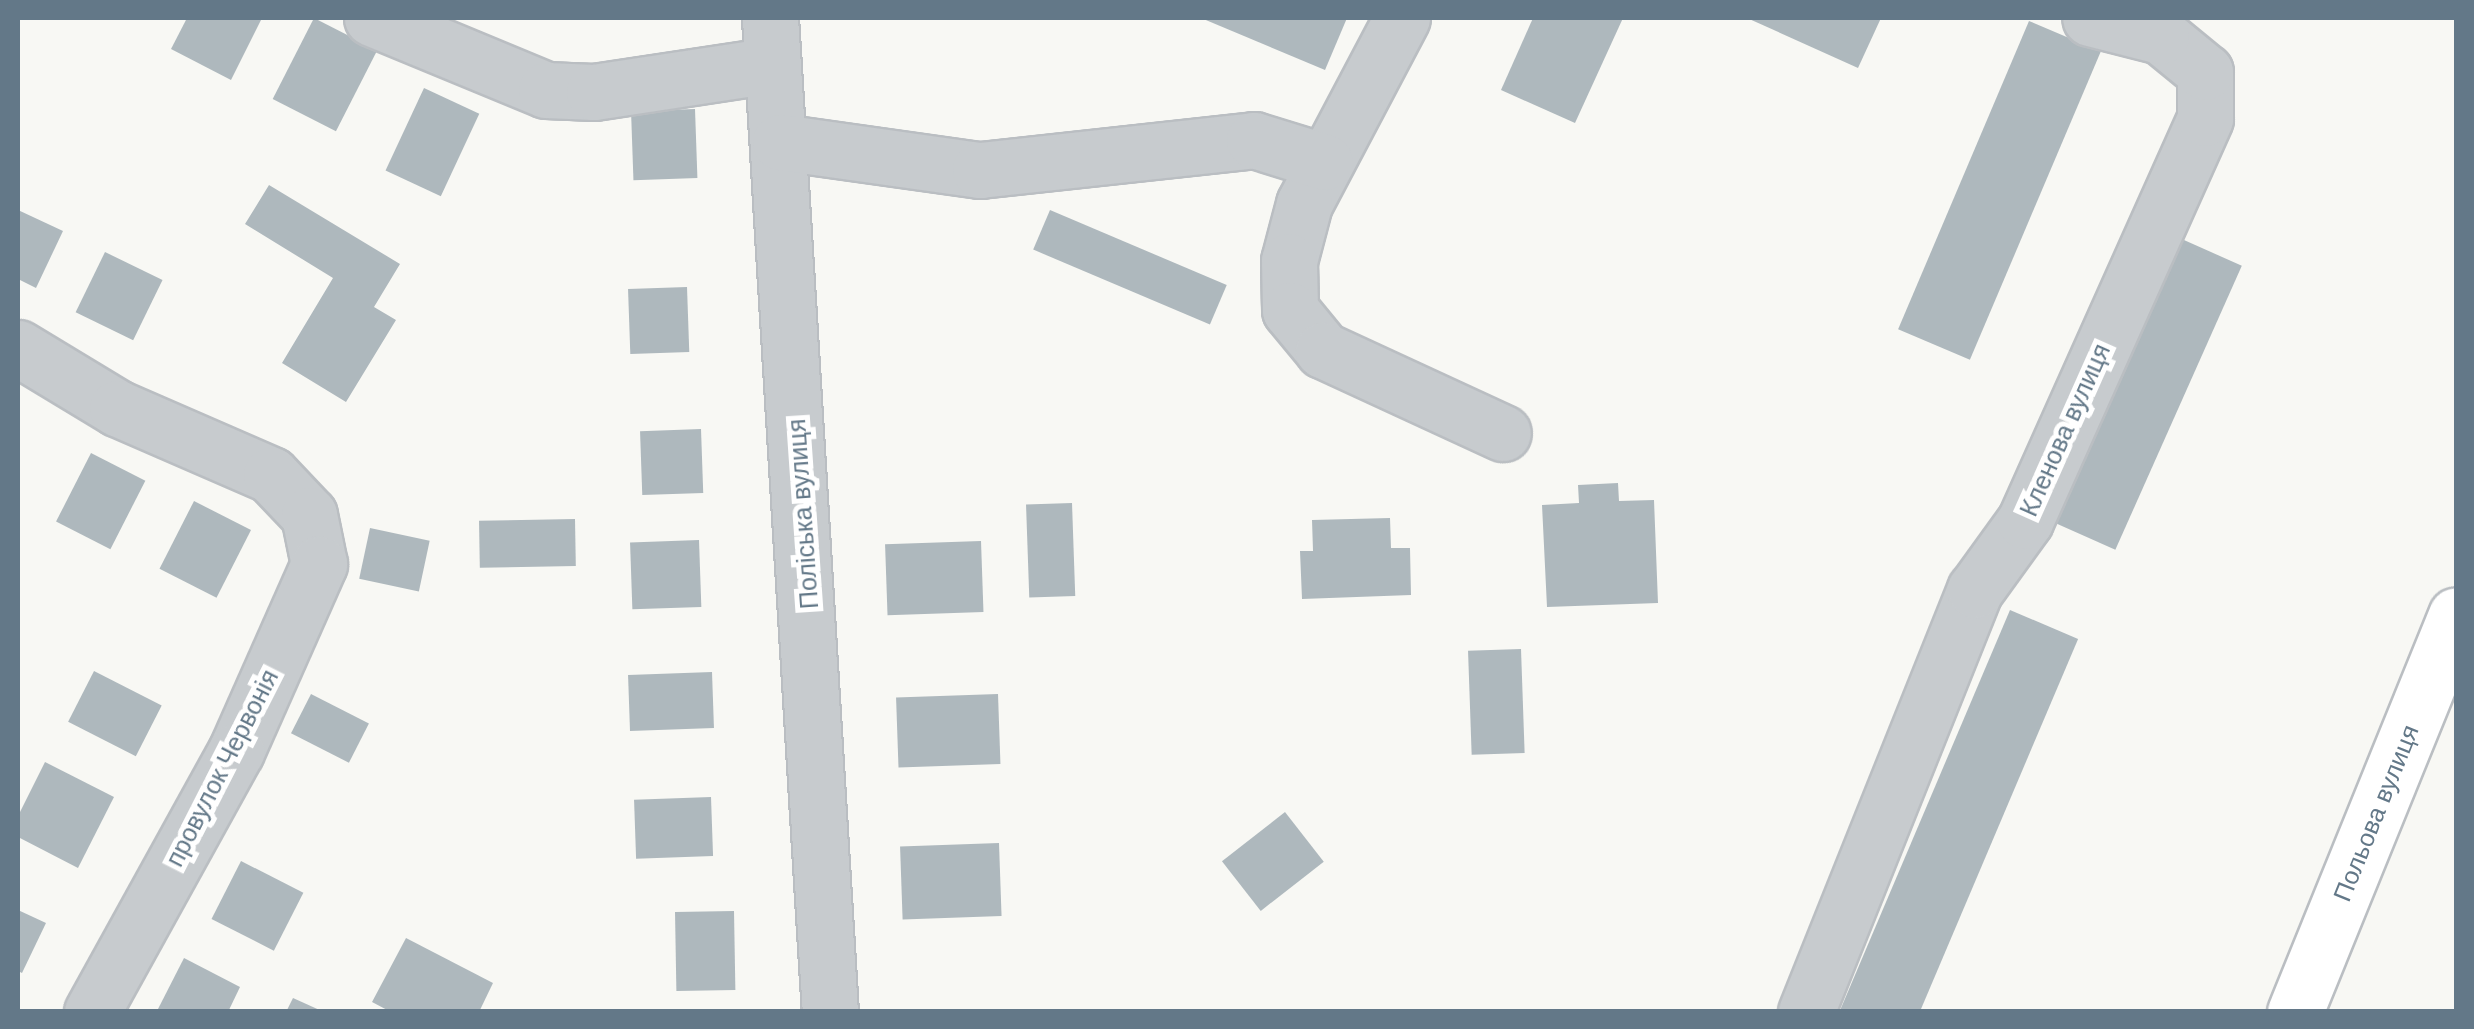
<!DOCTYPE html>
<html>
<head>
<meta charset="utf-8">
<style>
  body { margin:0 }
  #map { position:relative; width:2474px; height:1029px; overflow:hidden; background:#f8f8f4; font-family:Helvetica,sans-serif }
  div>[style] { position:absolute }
  .building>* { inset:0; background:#aeb8bd; transform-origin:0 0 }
  .roads { filter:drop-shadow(2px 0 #babec2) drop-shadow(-2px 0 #babec2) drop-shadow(0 2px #babec2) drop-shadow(0 -2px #babec2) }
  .minor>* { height:55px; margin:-27.5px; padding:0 27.5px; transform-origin:27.5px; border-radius:27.5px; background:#c7cbce }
  .major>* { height:55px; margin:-27.5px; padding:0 27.5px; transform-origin:27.5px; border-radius:27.5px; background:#fff }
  span { translate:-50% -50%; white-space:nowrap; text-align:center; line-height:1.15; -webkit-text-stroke:10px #fff; paint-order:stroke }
  .street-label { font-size:25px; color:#637888 }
  .frame { position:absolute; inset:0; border:20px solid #637888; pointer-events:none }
</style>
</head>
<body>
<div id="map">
  <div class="building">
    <div style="clip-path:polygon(187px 18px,262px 18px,231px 80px,171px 49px)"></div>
    <div style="left:314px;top:18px;width:71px;height:91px;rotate:27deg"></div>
    <div style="clip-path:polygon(1201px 18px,1347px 18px,1325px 70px)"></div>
    <div style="clip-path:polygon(1533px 18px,1623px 18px,1575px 123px,1501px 90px)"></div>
    <div style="clip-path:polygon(1747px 18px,1881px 18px,1858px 68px)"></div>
    <div style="left:2029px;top:21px;width:78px;height:335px;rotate:23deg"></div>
    <div style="left:424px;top:88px;width:61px;height:91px;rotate:25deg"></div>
    <div style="left:695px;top:109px;width:69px;height:64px;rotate:88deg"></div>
    <div style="clip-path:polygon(269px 185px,400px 264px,374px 307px,396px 320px,346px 402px,282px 363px,333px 278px,245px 224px)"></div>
    <div style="clip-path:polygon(18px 210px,63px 231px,36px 288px,18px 279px)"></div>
    <div style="left:1050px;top:210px;width:192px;height:43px;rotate:23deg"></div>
    <div style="left:2166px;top:232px;width:83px;height:311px;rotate:24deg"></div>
    <div style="left:105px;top:252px;width:64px;height:67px;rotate:26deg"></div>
    <div style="left:687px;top:287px;width:65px;height:59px;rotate:88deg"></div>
    <div style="left:701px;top:429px;width:64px;height:61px;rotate:88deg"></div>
    <div style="left:91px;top:453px;width:61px;height:77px;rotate:27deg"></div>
    <div style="clip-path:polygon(1618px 483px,1619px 501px,1654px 500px,1658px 603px,1547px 607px,1542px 505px,1579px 503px,1578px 485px)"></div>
    <div style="left:194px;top:501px;width:64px;height:76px;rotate:27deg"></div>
    <div style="left:1072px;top:503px;width:93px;height:46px;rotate:88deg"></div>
    <div style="clip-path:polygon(1390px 518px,1391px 548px,1410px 548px,1411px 595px,1302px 599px,1300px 551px,1313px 551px,1312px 520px)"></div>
    <div style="left:575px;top:519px;width:47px;height:96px;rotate:89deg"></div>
    <div style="left:370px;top:528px;width:61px;height:52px;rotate:12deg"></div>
    <div style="left:699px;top:540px;width:67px;height:69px;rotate:88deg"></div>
    <div style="left:981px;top:541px;width:71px;height:96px;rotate:88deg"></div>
    <div style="left:2010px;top:610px;width:74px;height:436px;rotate:23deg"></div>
    <div style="left:1521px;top:649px;width:104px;height:53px;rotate:88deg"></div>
    <div style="left:94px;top:671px;width:76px;height:57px;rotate:27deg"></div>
    <div style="left:712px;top:672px;width:56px;height:84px;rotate:88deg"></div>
    <div style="left:311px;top:694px;width:65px;height:44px;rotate:27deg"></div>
    <div style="left:998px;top:694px;width:70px;height:102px;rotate:88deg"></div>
    <div style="clip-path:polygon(45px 762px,114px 797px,78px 868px,18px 837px,18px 816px)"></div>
    <div style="left:711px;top:797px;width:59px;height:77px;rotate:88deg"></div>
    <div style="left:1285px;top:812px;width:63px;height:80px;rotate:52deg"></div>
    <div style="left:999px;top:843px;width:73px;height:99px;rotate:88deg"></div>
    <div style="left:241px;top:861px;width:70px;height:65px;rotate:27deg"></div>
    <div style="clip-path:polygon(18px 910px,46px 923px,22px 973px,18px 971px)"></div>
    <div style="left:734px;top:911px;width:79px;height:59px;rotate:89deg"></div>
    <div style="clip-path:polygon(406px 938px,493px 983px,479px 1012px,391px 1012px,372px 1002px)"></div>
    <div style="clip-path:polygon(184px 958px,240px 987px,228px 1012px,158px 1009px)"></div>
    <div style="clip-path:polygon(293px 998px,324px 1012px,286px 1012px)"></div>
  </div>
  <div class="roads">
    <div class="minor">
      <div style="left:372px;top:18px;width:188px;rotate:22.5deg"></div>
      <div style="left:546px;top:90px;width:48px;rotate:2.4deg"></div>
      <div style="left:594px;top:92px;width:181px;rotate:-8.6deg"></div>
      <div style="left:770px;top:18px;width:996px;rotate:86.55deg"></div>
      <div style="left:1402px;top:18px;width:210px;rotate:117.8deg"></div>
      <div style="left:1304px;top:204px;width:59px;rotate:104.7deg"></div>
      <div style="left:1289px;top:261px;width:49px;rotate:88.8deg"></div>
      <div style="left:1290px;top:310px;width:52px;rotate:50.5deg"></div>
      <div style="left:1323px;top:350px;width:198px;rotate:24.8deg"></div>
      <div style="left:780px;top:142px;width:202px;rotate:8deg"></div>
      <div style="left:980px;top:170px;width:276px;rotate:-6.2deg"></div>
      <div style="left:1254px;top:140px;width:74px;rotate:17.2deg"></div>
      <div style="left:18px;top:348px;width:116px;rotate:31.2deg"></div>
      <div style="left:117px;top:408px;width:168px;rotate:23.5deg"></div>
      <div style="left:271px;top:475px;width:55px;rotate:46.5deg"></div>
      <div style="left:309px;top:515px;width:50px;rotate:78.5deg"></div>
      <div style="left:319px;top:564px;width:205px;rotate:113.9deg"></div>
      <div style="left:236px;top:751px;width:298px;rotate:118.9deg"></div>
      <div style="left:1806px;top:1012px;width:455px;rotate:-68.2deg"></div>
      <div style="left:1975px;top:590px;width:85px;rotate:-54.1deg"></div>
      <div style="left:2025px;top:521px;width:441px;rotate:-65.9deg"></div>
      <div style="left:2205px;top:118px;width:46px;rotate:-90deg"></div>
      <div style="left:2205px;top:72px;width:57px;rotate:-140.7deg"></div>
      <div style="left:2161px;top:36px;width:73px;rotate:-165.8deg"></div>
    </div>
    <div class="major">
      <div style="left:2295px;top:1012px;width:428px;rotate:-67.9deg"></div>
    </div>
  </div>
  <div class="street-label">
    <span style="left:2065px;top:430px;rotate:-66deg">Кленова вулиця</span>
    <span style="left:803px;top:514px;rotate:-94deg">Поліська вулиця</span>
    <span style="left:222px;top:768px;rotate:-63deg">провулок Червонія</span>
    <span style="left:2376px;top:813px;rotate:-68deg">Польова вулиця</span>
  </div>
  <div class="frame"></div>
</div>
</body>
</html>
